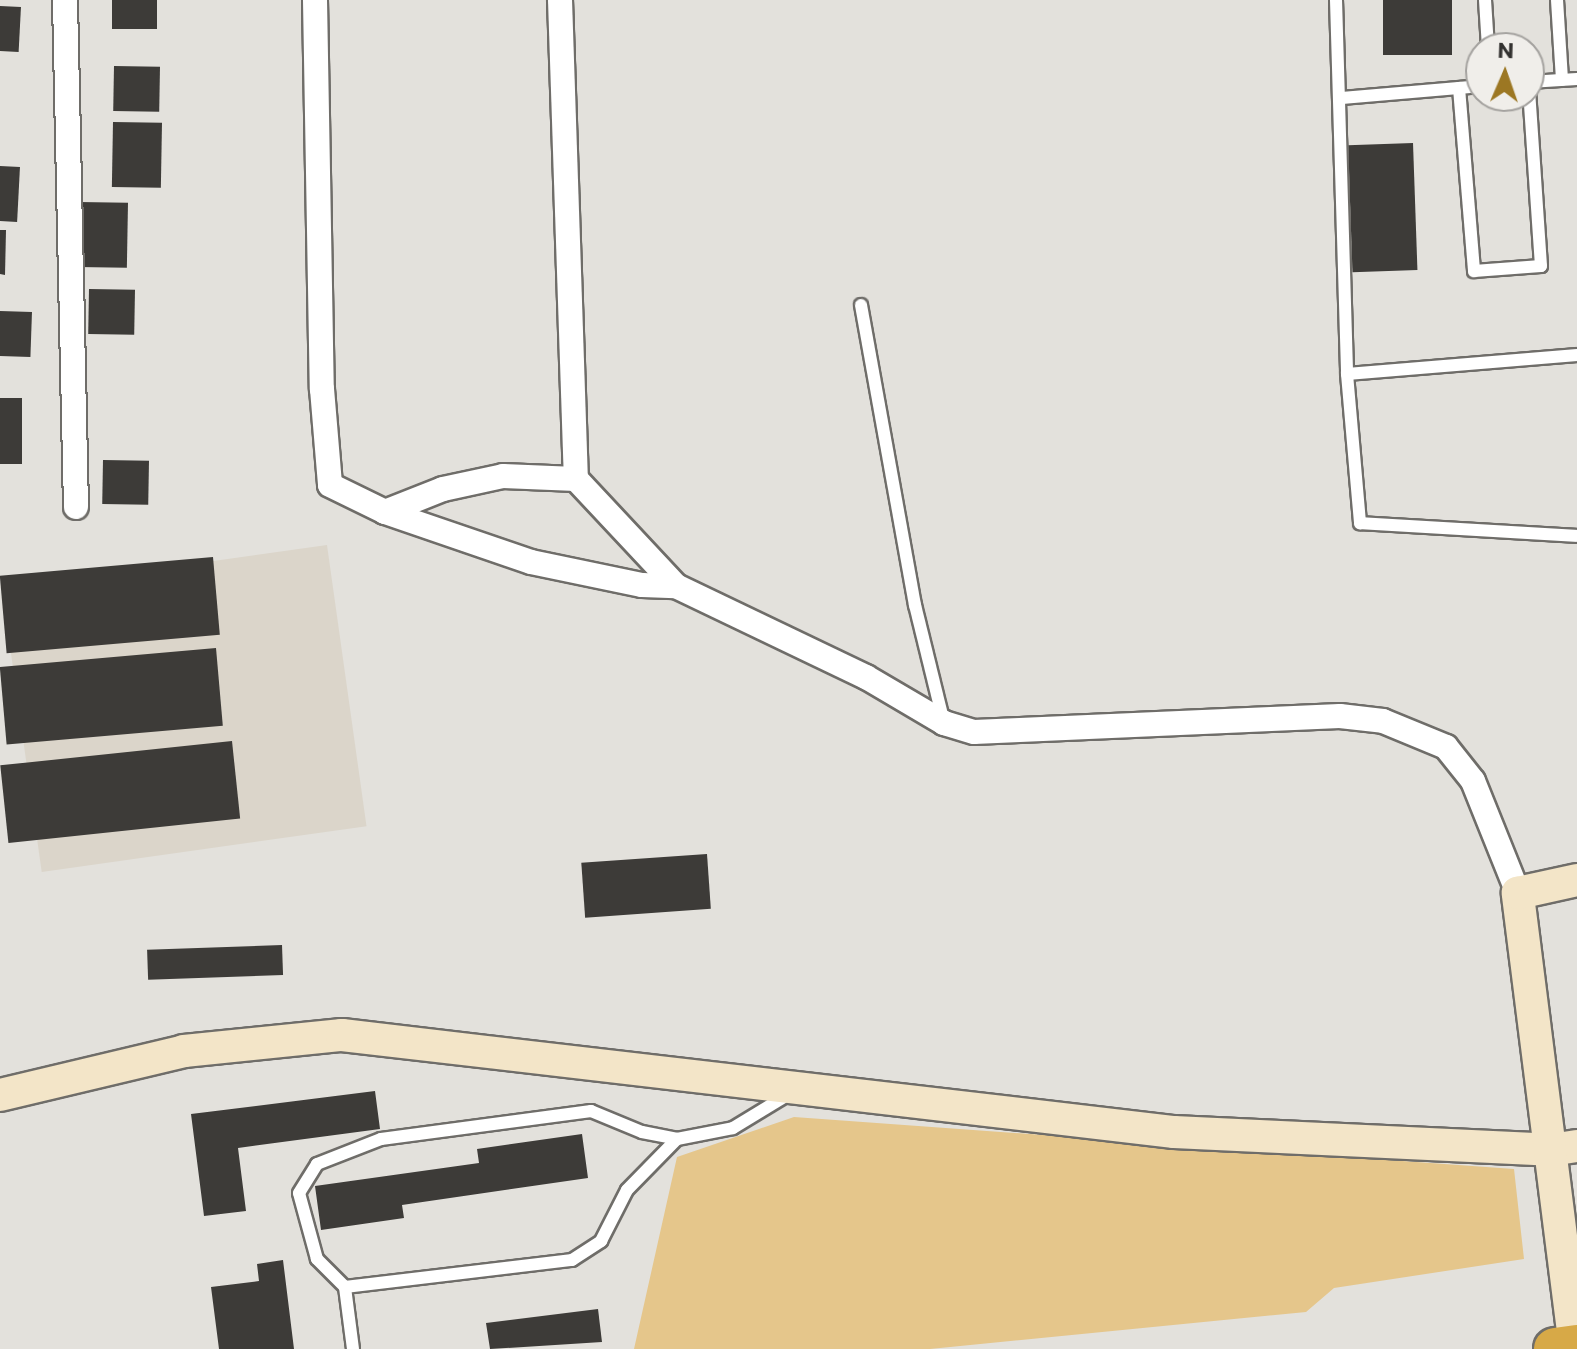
<!DOCTYPE html>
<html>
<head>
<meta charset="utf-8">
<style>
  body { margin:0 }
  #map { position:relative; width:1577px; height:1349px; overflow:hidden; background:#e3e1dc; font-family:Commissioner,sans-serif }
  div>[style] { position:absolute }
  .built>* { inset:0; background:#dbd5ca; transform-origin:0 0 }
  .green>* { inset:0; background:#e5c68b }
  .building>* { inset:0; background:#3d3b38; transform-origin:0 0 }
  .roads { filter:drop-shadow(2px 0 #6f6d69) drop-shadow(-2px 0 #6f6d69) drop-shadow(0 2px #6f6d69) drop-shadow(0 -2px #6f6d69) }
  .lane>* { height:12px; margin:-6px; padding:0 6px; transform-origin:6px; border-radius:6px; background:#fff }
  .street>* { height:24px; margin:-12px; padding:0 12px; transform-origin:12px; border-radius:12px; background:#fff }
  .secondary>* { height:32px; margin:-16px; padding:0 16px; transform-origin:16px; border-radius:16px; background:#f3e5c8 }
  .highway>* { height:42px; margin:-21px; padding:0 21px; transform-origin:21px; border-radius:21px; background:#d7a947 }
  span { translate:-50% -50%; white-space:nowrap; text-align:center; line-height:1.15; -webkit-text-stroke:8px #f0eeea; paint-order:stroke }
  .north { position:absolute; left:1465px; top:32px; width:80px; height:80px; box-sizing:border-box; background:#f0eeea; border:2px solid #a4a29f; border-radius:50%; rotate:2deg; font-size:22px; font-weight:700; line-height:32px; text-align:center; color:#32312f }
  .north::after { content:''; display:block; margin:auto; width:28px; height:36px; background:#9c7723; clip-path:polygon(50% 0,100% 100%,50% 72%,0 100%) }
</style>
</head>
<body>
<div id="map">
  <div class="built">
    <div style="left:327px;top:545px;width:284px;height:328px;rotate:82deg"></div>
  </div>
  <div class="green">
    <div style="clip-path:polygon(794px 1117px,1514px 1169px,1524px 1259px,1334px 1288px,1306px 1312px,930px 1349px,634px 1349px,677px 1157px)"></div>
  </div>
  <div class="building">
    <div style="left:112px;top:0;width:45px;height:29px"></div>
    <div style="left:1383px;top:0;width:69px;height:55px"></div>
    <div style="left:0;top:6px;width:21px;height:45px;rotate:3deg"></div>
    <div style="left:114px;top:66px;width:46px;height:45px;rotate:1deg"></div>
    <div style="left:113px;top:122px;width:49px;height:65px;rotate:1deg"></div>
    <div style="left:1413px;top:143px;width:127px;height:65px;rotate:88deg"></div>
    <div style="left:0;top:166px;width:20px;height:55px;rotate:3deg"></div>
    <div style="left:79px;top:202px;width:49px;height:65px;rotate:1deg"></div>
    <div style="clip-path:polygon(0 230px,6px 230px,5px 275px,0 274px)"></div>
    <div style="left:89px;top:289px;width:46px;height:45px;rotate:1deg"></div>
    <div style="left:0;top:311px;width:32px;height:45px;rotate:2deg"></div>
    <div style="left:0;top:398px;width:22px;height:66px"></div>
    <div style="left:103px;top:460px;width:46px;height:44px;rotate:1deg"></div>
    <div style="left:213px;top:557px;width:78px;height:214px;rotate:85deg"></div>
    <div style="left:216px;top:648px;width:78px;height:217px;rotate:85deg"></div>
    <div style="left:232px;top:741px;width:78px;height:233px;rotate:84deg"></div>
    <div style="left:707px;top:854px;width:55px;height:126px;rotate:86deg"></div>
    <div style="left:282px;top:945px;width:30px;height:135px;rotate:88deg"></div>
    <div style="clip-path:polygon(375px 1091px,380px 1129px,238px 1148px,246px 1211px,204px 1216px,191px 1114px)"></div>
    <div style="clip-path:polygon(582px 1134px,588px 1178px,402px 1205px,404px 1218px,321px 1230px,315px 1186px,479px 1163px,477px 1149px)"></div>
    <div style="clip-path:polygon(283px 1260px,294px 1349px,219px 1349px,211px 1287px,259px 1281px,257px 1264px)"></div>
    <div style="clip-path:polygon(598px 1309px,602px 1342px,490px 1349px,486px 1323px)"></div>
  </div>
  <div class="roads">
    <div class="lane">
      <div style="left:1336px;top:0;width:374px;rotate:88.3deg"></div>
      <div style="left:1347px;top:374px;width:150px;rotate:85deg"></div>
      <div style="left:1360px;top:523px;width:217px;rotate:3.4deg"></div>
      <div style="left:1485px;top:0;width:48px;rotate:86.4deg"></div>
      <div style="left:1557px;top:0;width:80px;rotate:86.4deg"></div>
      <div style="left:1529px;top:82px;width:48px;rotate:-3.6deg"></div>
      <div style="left:1459px;top:88px;width:184px;rotate:85.3deg"></div>
      <div style="left:1474px;top:271px;width:67px;rotate:-4.3deg"></div>
      <div style="left:1541px;top:266px;width:176px;rotate:-93.9deg"></div>
      <div style="left:1342px;top:98px;width:140px;rotate:-4.9deg"></div>
      <div style="left:861px;top:305px;width:305px;rotate:79.8deg"></div>
      <div style="left:915px;top:605px;width:117px;rotate:76.2deg"></div>
      <div style="left:1347px;top:374px;width:231px;rotate:-4.7deg"></div>
      <div style="left:345px;top:1287px;width:40px;rotate:-135deg"></div>
      <div style="left:317px;top:1259px;width:68px;rotate:-105.3deg"></div>
      <div style="left:299px;top:1193px;width:34px;rotate:-58deg"></div>
      <div style="left:317px;top:1164px;width:69px;rotate:-21.3deg"></div>
      <div style="left:381px;top:1139px;width:212px;rotate:-7.6deg"></div>
      <div style="left:591px;top:1111px;width:55px;rotate:22.4deg"></div>
      <div style="left:642px;top:1132px;width:36px;rotate:11deg"></div>
      <div style="left:353px;top:1349px;width:63px;rotate:-97.4deg"></div>
      <div style="left:345px;top:1287px;width:229px;rotate:-6.8deg"></div>
      <div style="left:572px;top:1260px;width:35px;rotate:-33deg"></div>
      <div style="left:601px;top:1241px;width:57px;rotate:-63deg"></div>
      <div style="left:627px;top:1190px;width:71px;rotate:-45.6deg"></div>
      <div style="left:677px;top:1139px;width:57px;rotate:-11.1deg"></div>
      <div style="left:733px;top:1128px;width:66px;rotate:-31.3deg"></div>
    </div>
    <div class="street">
      <div style="left:65px;top:0;width:507px;rotate:88.76deg"></div>
      <div style="left:315px;top:0;width:389px;rotate:89deg"></div>
      <div style="left:322px;top:389px;width:96px;rotate:85.2deg"></div>
      <div style="left:330px;top:485px;width:61px;rotate:26.1deg"></div>
      <div style="left:385px;top:512px;width:154px;rotate:18.9deg"></div>
      <div style="left:531px;top:562px;width:113px;rotate:11.7deg"></div>
      <div style="left:642px;top:585px;width:34px;rotate:2deg"></div>
      <div style="left:560px;top:0;width:479px;rotate:88.1deg"></div>
      <div style="left:385px;top:512px;width:62px;rotate:-21.6deg"></div>
      <div style="left:443px;top:489px;width:61px;rotate:-12.2deg"></div>
      <div style="left:503px;top:476px;width:73px;rotate:2.4deg"></div>
      <div style="left:576px;top:479px;width:146px;rotate:46.9deg"></div>
      <div style="left:676px;top:586px;width:211px;rotate:25.6deg"></div>
      <div style="left:866px;top:677px;width:91px;rotate:30.5deg"></div>
      <div style="left:944px;top:723px;width:31px;rotate:17deg"></div>
      <div style="left:974px;top:732px;width:366px;rotate:-2.5deg"></div>
      <div style="left:1340px;top:716px;width:43px;rotate:6.6deg"></div>
      <div style="left:1383px;top:721px;width:68px;rotate:22.4deg"></div>
      <div style="left:1446px;top:747px;width:43px;rotate:51.5deg"></div>
      <div style="left:1473px;top:781px;width:121px;rotate:68.1deg"></div>
    </div>
    <div class="secondary">
      <div style="left:0;top:1095px;width:189px;rotate:-13.4deg"></div>
      <div style="left:184px;top:1051px;width:159px;rotate:-5.8deg"></div>
      <div style="left:342px;top:1035px;width:838px;rotate:6.65deg"></div>
      <div style="left:1174px;top:1132px;width:377px;rotate:2.7deg"></div>
      <div style="left:1551px;top:1150px;width:26px;rotate:-9deg"></div>
      <div style="left:1575px;top:1347px;width:458px;rotate:-97.2deg"></div>
      <div style="left:1518px;top:893px;width:60px;rotate:-12.4deg"></div>
    </div>
    <div class="highway">
      <div style="left:1555px;top:1349px;width:22px;rotate:-8deg"></div>
    </div>
  </div>
  <div class="north">N</div>
</div>
</body>
</html>
